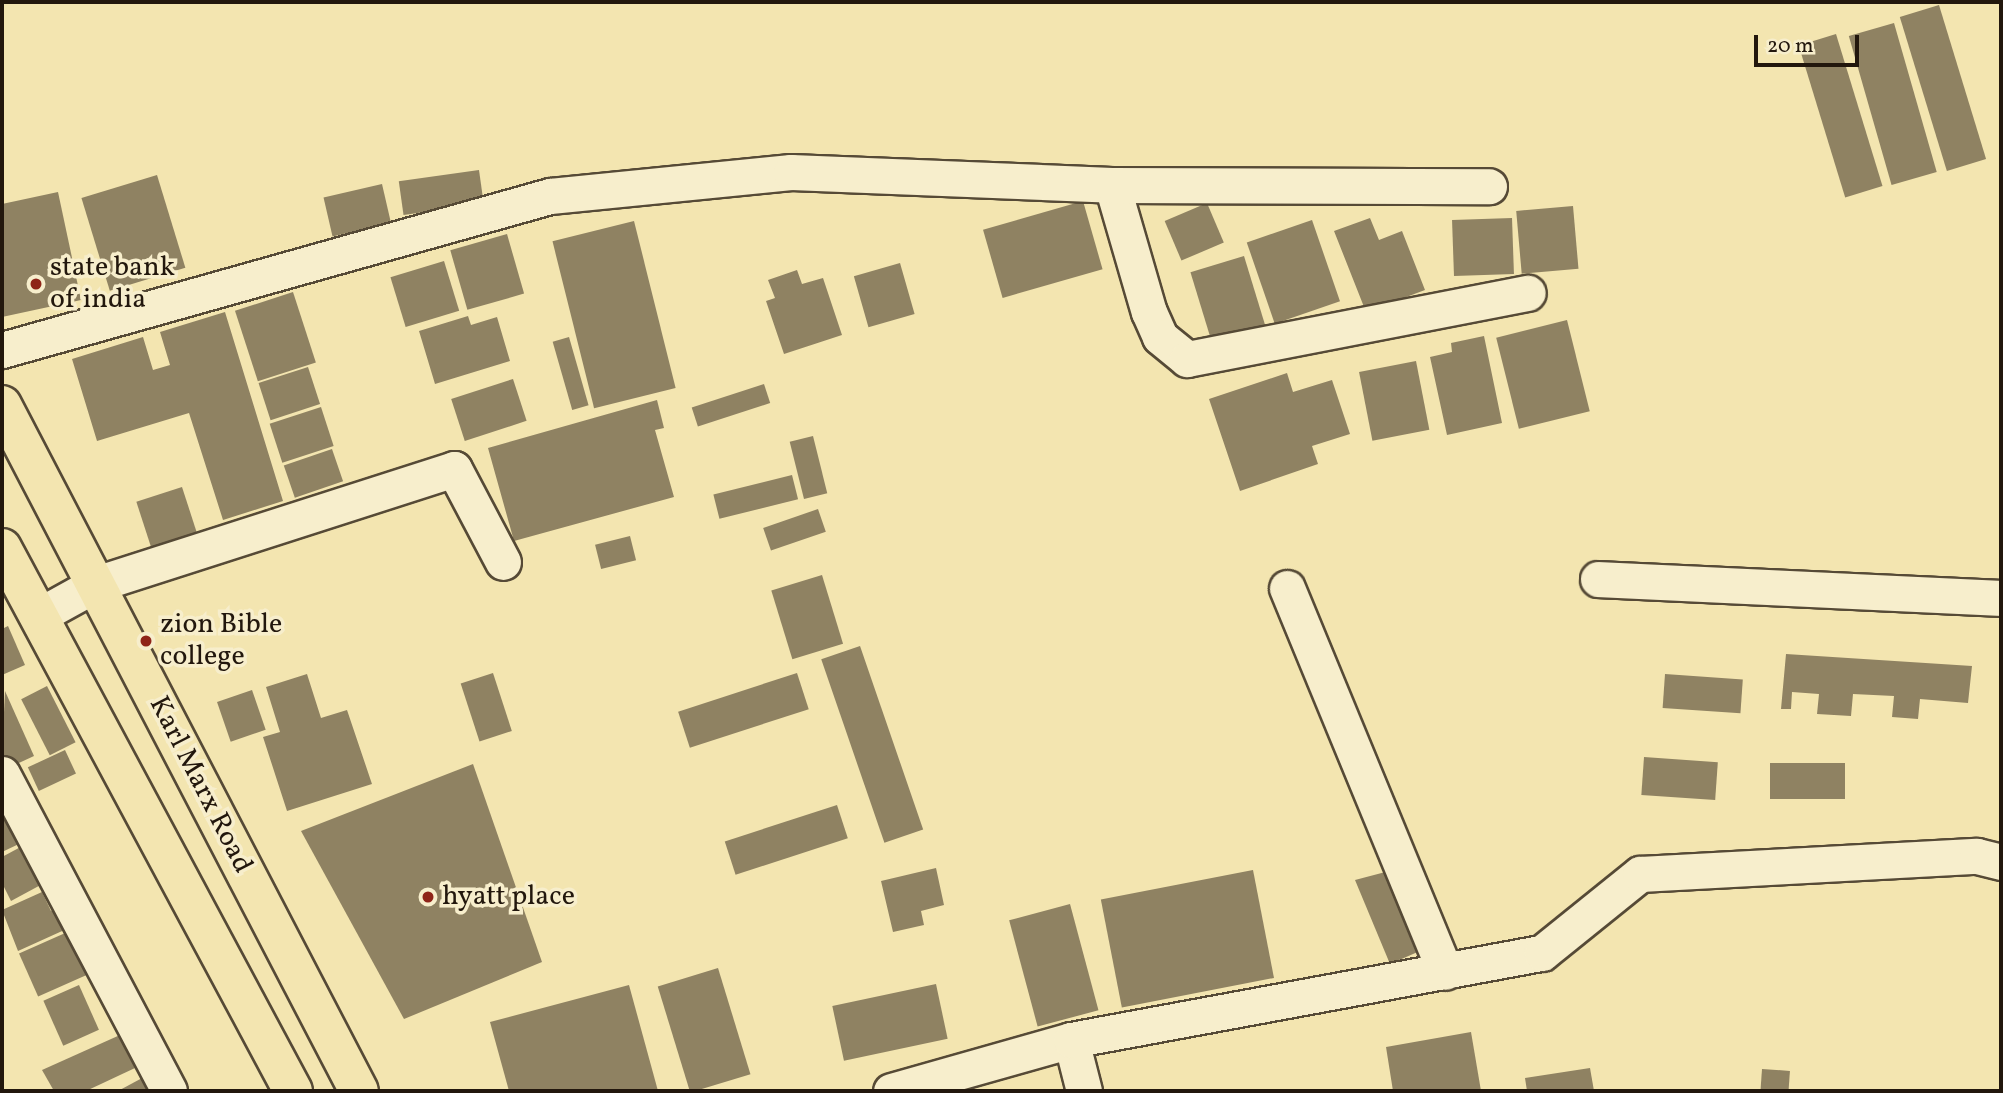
<!DOCTYPE html>
<html>
<head>
<meta charset="utf-8">
<style>
  body { margin:0 }
  #map { position:relative; width:2003px; height:1093px; overflow:hidden; background:#f3e5b0; font-family:Vollkorn,serif }
  div>[style] { position:absolute }
  .building>* { inset:0; background:#8f8262; transform-origin:0 0 }
  .roads { filter:drop-shadow(2px 0 #564a36) drop-shadow(-2px 0 #564a36) drop-shadow(0 2px #564a36) drop-shadow(0 -2px #564a36) }
  .minor>* { height:35px; margin:-17.5px; padding:0 17.5px; transform-origin:17.5px; border-radius:17.5px; background:#f7eecc }
  .major>* { height:38px; margin:-19px; padding:0 19px; transform-origin:19px; border-radius:19px; background:#f3e5b0 }
  .dots>* { width:19px; height:19px; translate:-50% -50%; box-sizing:border-box; border:4px solid #f7eecc; border-radius:50% }
  span { translate:-50% -50%; white-space:nowrap; text-align:center; line-height:1.15; -webkit-text-stroke:7px #f7eecc; paint-order:stroke }
  .poi-label { font-size:28px; color:#22170d }
  .left { translate:0 -50%; text-align:left }
  .street-label { font-size:28px; color:#22170d }
  .frame { position:absolute; inset:0; border:4px solid #22170d; pointer-events:none }
  .scale { position:absolute; left:1754px; top:35px; width:105px; height:32px; box-sizing:border-box; border:4px solid #22170d; border-top:0; padding-left:9px; font-size:21px; line-height:24px; white-space:nowrap; color:#22170d; -webkit-text-stroke:5px #f7eecc; paint-order:stroke }
</style>
</head>
<body>
<div id="map">
  <div class="building">
    <div style="left:1939px;top:5px;width:161px;height:41px;rotate:73deg"></div>
    <div style="left:1894px;top:23px;width:155px;height:47px;rotate:74deg"></div>
    <div style="left:1836px;top:34px;width:159px;height:39px;rotate:73deg"></div>
    <div style="left:479px;top:170px;width:34px;height:81px;rotate:82deg"></div>
    <div style="left:157px;top:175px;width:97px;height:79px;rotate:73deg"></div>
    <div style="left:382px;top:184px;width:40px;height:60px;rotate:77deg"></div>
    <div style="clip-path:polygon(58px 192px,81px 300px,2px 317px,2px 204px)"></div>
    <div style="left:1083px;top:201px;width:71px;height:104px;rotate:74deg"></div>
    <div style="left:1207px;top:203px;width:43px;height:46px;rotate:67deg"></div>
    <div style="left:1573px;top:206px;width:63px;height:57px;rotate:85deg"></div>
    <div style="clip-path:polygon(1370px 218px,1379px 240px,1402px 231px,1425px 290px,1366px 312px,1334px 231px)"></div>
    <div style="left:1512px;top:218px;width:56px;height:60px;rotate:88deg"></div>
    <div style="left:1312px;top:220px;width:86px;height:69px;rotate:71deg"></div>
    <div style="left:634px;top:221px;width:172px;height:84px;rotate:76deg"></div>
    <div style="left:507px;top:234px;width:62px;height:59px;rotate:74deg"></div>
    <div style="left:1244px;top:256px;width:76px;height:56px;rotate:73deg"></div>
    <div style="left:444px;top:261px;width:52px;height:56px;rotate:73deg"></div>
    <div style="left:900px;top:263px;width:53px;height:48px;rotate:74deg"></div>
    <div style="clip-path:polygon(797px 270px,802px 284px,823px 278px,842px 335px,784px 354px,766px 301px,775px 298px,768px 280px)"></div>
    <div style="left:293px;top:292px;width:74px;height:61px;rotate:72deg"></div>
    <div style="clip-path:polygon(225px 312px,283px 501px,223px 520px,189px 413px,97px 441px,72px 359px,143px 337px,153px 370px,170px 365px,160px 332px)"></div>
    <div style="clip-path:polygon(468px 316px,471px 325px,497px 317px,510px 361px,435px 384px,419px 331px)"></div>
    <div style="left:1567px;top:320px;width:94px;height:73px;rotate:76deg"></div>
    <div style="clip-path:polygon(1484px 336px,1502px 423px,1447px 435px,1430px 357px,1452px 352px,1451px 343px)"></div>
    <div style="left:569px;top:337px;width:71px;height:17px;rotate:74deg"></div>
    <div style="left:1416px;top:361px;width:70px;height:58px;rotate:79deg"></div>
    <div style="left:308px;top:367px;width:39px;height:52px;rotate:72deg"></div>
    <div style="clip-path:polygon(1287px 373px,1293px 392px,1332px 380px,1350px 434px,1312px 446px,1318px 464px,1240px 491px,1209px 399px)"></div>
    <div style="left:513px;top:379px;width:44px;height:65px;rotate:72deg"></div>
    <div style="left:764px;top:384px;width:20px;height:76px;rotate:72deg"></div>
    <div style="clip-path:polygon(657px 400px,664px 428px,655px 430px,674px 497px,514px 541px,488px 448px)"></div>
    <div style="left:321px;top:407px;width:41px;height:54px;rotate:72deg"></div>
    <div style="left:813px;top:436px;width:59px;height:24px;rotate:76deg"></div>
    <div style="left:332px;top:449px;width:34px;height:51px;rotate:71deg"></div>
    <div style="left:792px;top:475px;width:25px;height:81px;rotate:76deg"></div>
    <div style="left:182px;top:487px;width:48px;height:48px;rotate:72deg"></div>
    <div style="left:818px;top:509px;width:24px;height:58px;rotate:71deg"></div>
    <div style="left:630px;top:536px;width:25px;height:36px;rotate:76deg"></div>
    <div style="left:822px;top:575px;width:72px;height:53px;rotate:73deg"></div>
    <div style="clip-path:polygon(8px 626px,25px 665px,2px 675px,2px 629px)"></div>
    <div style="left:860px;top:646px;width:194px;height:41px;rotate:71deg"></div>
    <div style="clip-path:polygon(1786px 654px,1972px 666px,1968px 703px,1920px 699px,1918px 719px,1892px 717px,1894px 696px,1853px 694px,1851px 716px,1817px 714px,1819px 694px,1792px 692px,1791px 709px,1781px 709px)"></div>
    <div style="left:493px;top:673px;width:61px;height:34px;rotate:72deg"></div>
    <div style="left:797px;top:673px;width:38px;height:125px;rotate:72deg"></div>
    <div style="clip-path:polygon(307px 674px,321px 718px,347px 710px,372px 784px,287px 811px,263px 737px,280px 732px,266px 687px)"></div>
    <div style="left:1665px;top:674px;width:78px;height:34px;rotate:4deg"></div>
    <div style="left:47px;top:686px;width:63px;height:29px;rotate:63deg"></div>
    <div style="left:252px;top:690px;width:42px;height:37px;rotate:71deg"></div>
    <div style="clip-path:polygon(5px 691px,34px 756px,8px 768px,2px 754px)"></div>
    <div style="left:65px;top:750px;width:26px;height:41px;rotate:65deg"></div>
    <div style="left:1644px;top:757px;width:74px;height:38px;rotate:4deg"></div>
    <div style="left:1770px;top:763px;width:75px;height:36px"></div>
    <div style="clip-path:polygon(473px 764px,542px 962px,404px 1019px,301px 831px)"></div>
    <div style="left:837px;top:805px;width:35px;height:118px;rotate:72deg"></div>
    <div style="clip-path:polygon(2px 806px,21px 843px,2px 852px)"></div>
    <div style="clip-path:polygon(28px 843px,48px 881px,11px 901px,2px 883px,2px 857px)"></div>
    <div style="clip-path:polygon(936px 868px,944px 905px,921px 911px,924px 925px,893px 932px,881px 881px)"></div>
    <div style="left:1253px;top:870px;width:110px;height:155px;rotate:79deg"></div>
    <div style="clip-path:polygon(1393px 870px,1420px 951px,1390px 964px,1355px 880px)"></div>
    <div style="clip-path:polygon(42px 892px,51px 911px,61px 906px,71px 927px,18px 951px,2px 910px)"></div>
    <div style="left:1070px;top:904px;width:110px;height:63px;rotate:75deg"></div>
    <div style="left:72px;top:930px;width:47px;height:58px;rotate:66deg"></div>
    <div style="left:718px;top:968px;width:111px;height:63px;rotate:73deg"></div>
    <div style="left:936px;top:984px;width:56px;height:106px;rotate:78deg"></div>
    <div style="left:79px;top:985px;width:49px;height:39px;rotate:66deg"></div>
    <div style="clip-path:polygon(629px 985px,658px 1091px,509px 1091px,490px 1022px)"></div>
    <div style="clip-path:polygon(1471px 1032px,1481px 1091px,1393px 1091px,1386px 1047px)"></div>
    <div style="clip-path:polygon(120px 1035px,135px 1068px,86px 1091px,54px 1091px,42px 1070px)"></div>
    <div style="clip-path:polygon(1590px 1068px,1594px 1091px,1527px 1091px,1525px 1078px)"></div>
    <div style="left:1762px;top:1069px;width:28px;height:22px;rotate:4deg"></div>
    <div style="clip-path:polygon(144px 1077px,153px 1091px,118px 1091px)"></div>
  </div>
  <div class="roads">
    <div class="minor">
      <div style="left:1112px;top:185px;width:132px;rotate:73.8deg"></div>
      <div style="left:1149px;top:312px;width:27px;rotate:66deg"></div>
      <div style="left:1160px;top:337px;width:35px;rotate:39deg"></div>
      <div style="left:1187px;top:359px;width:347px;rotate:-11deg"></div>
      <div style="left:2px;top:350px;width:569px;rotate:-15.7deg"></div>
      <div style="left:550px;top:196px;width:242px;rotate:-5.7deg"></div>
      <div style="left:791px;top:172px;width:321px;rotate:2.3deg"></div>
      <div style="left:1112px;top:185px;width:377px;rotate:0.2deg"></div>
      <div style="left:1598px;top:579px;width:403px;rotate:2.7deg"></div>
      <div style="left:1287px;top:588px;width:415px;rotate:67.6deg"></div>
      <div style="left:38px;top:616px;width:66px;rotate:-28.9deg"></div>
      <div style="left:96px;top:584px;width:376px;rotate:-17.8deg"></div>
      <div style="left:454px;top:469px;width:105px;rotate:62.2deg"></div>
      <div style="left:2px;top:774px;width:358px;rotate:62.2deg"></div>
      <div style="left:1071px;top:1040px;width:53px;rotate:75.7deg"></div>
      <div style="left:891px;top:1091px;width:187px;rotate:-15.8deg"></div>
      <div style="left:1071px;top:1040px;width:479px;rotate:-10.5deg"></div>
      <div style="left:1542px;top:953px;width:126px;rotate:-38.9deg"></div>
      <div style="left:1640px;top:874px;width:337px;rotate:-3.1deg"></div>
      <div style="left:1977px;top:856px;width:25px;rotate:14deg"></div>
    </div>
    <div class="major">
      <div style="left:2px;top:405px;width:773px;rotate:62.51deg"></div>
      <div style="left:2px;top:548px;width:616px;rotate:61.81deg"></div>
    </div>
  </div>
  <div class="dots">
    <div style="left:36px;top:284px;background:#8f2418"></div>
    <div style="left:146px;top:641px;background:#8f2418"></div>
    <div style="left:428px;top:897px;background:#8f2418"></div>
  </div>
  <div class="poi-label">
    <span class="left" style="left:50px;top:284px">state bank<br>of india</span>
    <span class="left" style="left:160px;top:641px">zion Bible<br>college</span>
    <span class="left" style="left:442px;top:897px">hyatt place</span>
  </div>
  <div class="street-label">
    <span style="left:200px;top:785px;rotate:63deg">Karl Marx Road</span>
  </div>
  <div class="frame"></div>
  <div class="scale">20 m</div>
</div>
</body>
</html>
